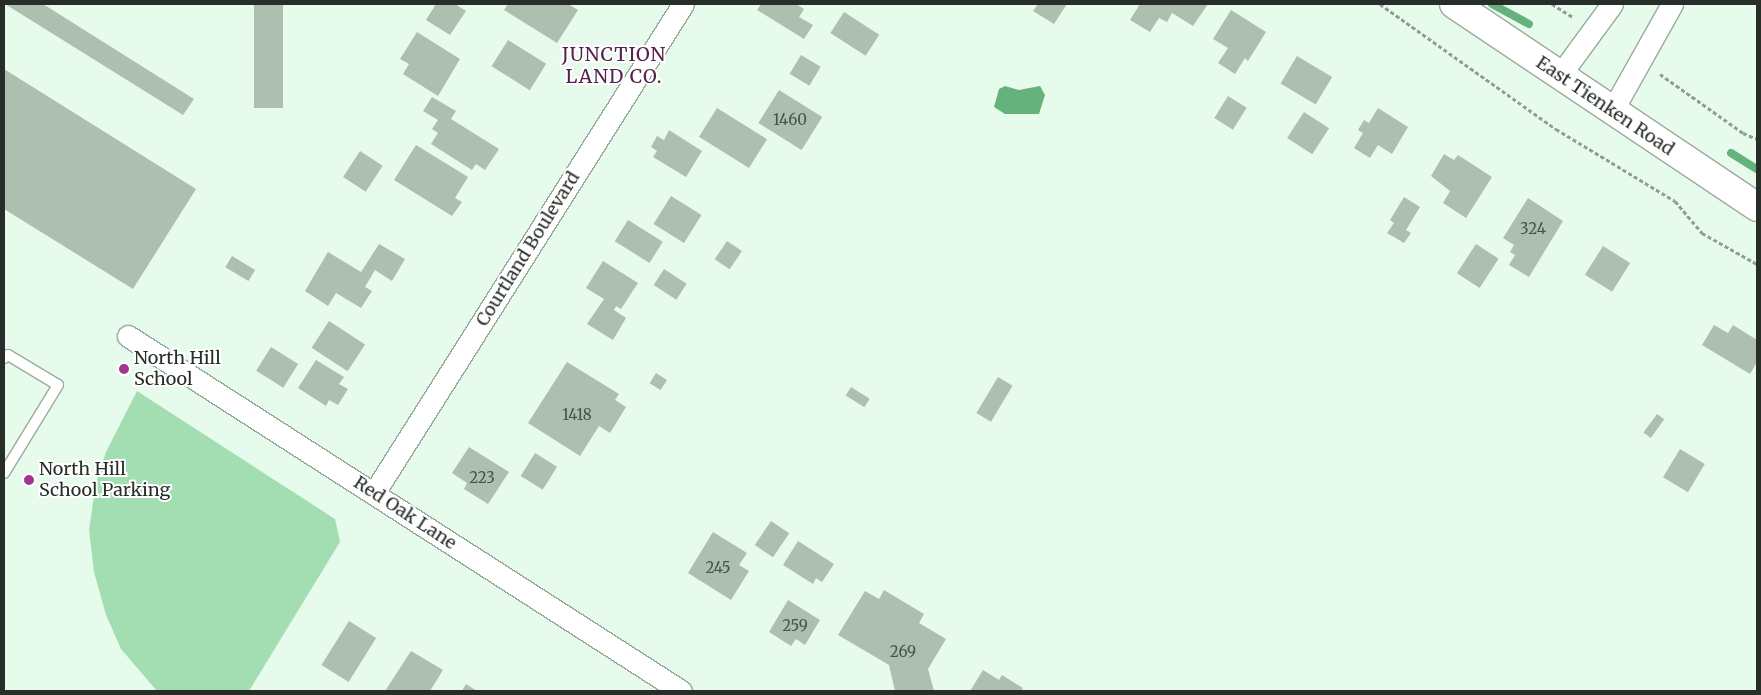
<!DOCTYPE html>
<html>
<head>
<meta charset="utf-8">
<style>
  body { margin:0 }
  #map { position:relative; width:1761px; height:695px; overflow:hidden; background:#e7fbec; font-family:Merriweather,serif }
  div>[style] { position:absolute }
  .green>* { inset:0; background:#a3ddb2 }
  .water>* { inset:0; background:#66b27c }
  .stream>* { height:8px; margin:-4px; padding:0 4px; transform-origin:4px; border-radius:4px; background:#66b27c }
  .building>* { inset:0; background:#acbfb0; transform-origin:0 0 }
  .path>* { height:3px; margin-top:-1.5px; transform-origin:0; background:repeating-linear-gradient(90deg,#8f9d93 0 4px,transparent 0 6.5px) }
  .roads { filter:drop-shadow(1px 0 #99ab9d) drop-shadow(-1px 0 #99ab9d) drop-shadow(0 1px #99ab9d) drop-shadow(0 -1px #99ab9d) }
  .lane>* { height:10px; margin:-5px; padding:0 5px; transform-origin:5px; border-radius:5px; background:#fff }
  .street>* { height:21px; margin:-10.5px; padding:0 10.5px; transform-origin:10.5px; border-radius:10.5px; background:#fff }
  .secondary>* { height:28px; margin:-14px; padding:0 14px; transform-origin:14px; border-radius:14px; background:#fff }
  .dots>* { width:14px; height:14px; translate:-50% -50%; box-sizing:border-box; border:2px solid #fff; border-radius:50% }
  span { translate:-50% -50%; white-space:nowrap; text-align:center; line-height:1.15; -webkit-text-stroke:4px #fff; paint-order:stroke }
  .number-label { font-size:15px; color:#48524b }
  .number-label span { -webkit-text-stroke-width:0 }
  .street-label { font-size:18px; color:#272e29 }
  .poi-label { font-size:18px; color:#272e29 }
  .left { translate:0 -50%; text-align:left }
  .neighbourhood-label { font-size:19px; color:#562250; letter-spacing:1px }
  .frame { position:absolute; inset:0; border:5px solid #272e29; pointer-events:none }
</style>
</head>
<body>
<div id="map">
  <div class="green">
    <div style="clip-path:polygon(137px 391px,335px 519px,340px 542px,249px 691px,157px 691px,121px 649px,106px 615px,94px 572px,89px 530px,96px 483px,106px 452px)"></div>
  </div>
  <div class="water">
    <div style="clip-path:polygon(1005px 86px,1019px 90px,1040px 86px,1045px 95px,1039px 114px,1005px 114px,994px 107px,999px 89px)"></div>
  </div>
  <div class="stream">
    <div style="left:1492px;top:4px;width:42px;rotate:28.4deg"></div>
    <div style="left:1731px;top:153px;width:31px;rotate:32deg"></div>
  </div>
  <div class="building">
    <div style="clip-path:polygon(5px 4px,43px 4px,194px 99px,183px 115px)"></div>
    <div style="left:254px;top:4px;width:29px;height:104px"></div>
    <div style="clip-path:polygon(436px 4px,455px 4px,466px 11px,450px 35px,426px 20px)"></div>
    <div style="clip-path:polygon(508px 4px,568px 4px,578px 10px,557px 43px,504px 10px)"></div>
    <div style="clip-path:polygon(761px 4px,796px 4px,804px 9px,799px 17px,813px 25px,804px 39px,757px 10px)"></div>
    <div style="clip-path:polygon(1038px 4px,1067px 4px,1054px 24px,1033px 11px)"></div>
    <div style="clip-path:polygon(1140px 4px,1208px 4px,1193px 26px,1172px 13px,1167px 22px,1159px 18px,1150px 32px,1130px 20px)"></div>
    <div style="clip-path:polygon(1231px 10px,1266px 32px,1248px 61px,1245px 58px,1235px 74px,1218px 63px,1228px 48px,1213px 39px)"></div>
    <div style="left:844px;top:12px;width:42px;height:25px;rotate:33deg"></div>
    <div style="clip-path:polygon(417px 32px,460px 59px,438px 96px,403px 74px,409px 64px,400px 59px)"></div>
    <div style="left:508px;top:40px;width:45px;height:31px;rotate:32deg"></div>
    <div style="left:801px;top:55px;width:23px;height:22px;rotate:31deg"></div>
    <div style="left:1297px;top:56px;width:41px;height:32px;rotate:31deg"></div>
    <div style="clip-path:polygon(4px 69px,196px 189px,133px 289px,4px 209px)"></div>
    <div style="left:779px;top:90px;width:51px;height:39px;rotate:32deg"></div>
    <div style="left:1228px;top:96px;width:22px;height:26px;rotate:32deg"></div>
    <div style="clip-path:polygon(432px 97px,456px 111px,451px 119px,499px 149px,485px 170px,476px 164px,472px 170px,431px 144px,438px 133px,432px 129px,438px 120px,423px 111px)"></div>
    <div style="left:717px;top:108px;width:59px;height:34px;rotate:32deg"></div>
    <div style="clip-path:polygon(1378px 108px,1408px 127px,1392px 154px,1378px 145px,1370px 158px,1354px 148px,1363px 133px,1358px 130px,1364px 120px,1369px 123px)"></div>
    <div style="left:1304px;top:112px;width:30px;height:31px;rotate:33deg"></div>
    <div style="clip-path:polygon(669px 130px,702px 151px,686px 177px,653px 157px,657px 151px,651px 147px,657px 136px,664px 140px)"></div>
    <div style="clip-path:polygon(416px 145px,468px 177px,455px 198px,462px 202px,452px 216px,394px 180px)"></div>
    <div style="left:360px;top:151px;width:27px;height:31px;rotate:33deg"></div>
    <div style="clip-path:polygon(1444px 154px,1454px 160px,1458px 155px,1492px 177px,1466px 218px,1443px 203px,1450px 191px,1431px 176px)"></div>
    <div style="left:671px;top:196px;width:36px;height:33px;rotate:32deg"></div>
    <div style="clip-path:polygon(1404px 197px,1420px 207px,1406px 230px,1411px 233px,1404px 243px,1387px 233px,1394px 223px,1390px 220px)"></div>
    <div style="clip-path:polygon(1528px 198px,1563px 221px,1529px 277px,1509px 265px,1515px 255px,1510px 252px,1514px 245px,1503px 238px)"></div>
    <div style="left:628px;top:220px;width:41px;height:25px;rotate:32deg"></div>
    <div style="left:727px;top:241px;width:18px;height:22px;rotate:34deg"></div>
    <div style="clip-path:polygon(379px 244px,405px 259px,392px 281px,375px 270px,365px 287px,372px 291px,361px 308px,336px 293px,328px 306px,305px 291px,328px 252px,361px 272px)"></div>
    <div style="left:1476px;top:244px;width:27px;height:35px;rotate:33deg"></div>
    <div style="left:1603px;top:246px;width:32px;height:34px;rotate:32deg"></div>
    <div style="left:232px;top:256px;width:27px;height:13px;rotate:31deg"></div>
    <div style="clip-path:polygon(603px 261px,638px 283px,621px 309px,616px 306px,614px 310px,626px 318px,613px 340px,587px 324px,604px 299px,586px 288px)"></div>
    <div style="left:664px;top:269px;width:27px;height:19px;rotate:33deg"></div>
    <div style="left:329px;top:321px;width:43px;height:32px;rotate:33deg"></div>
    <div style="clip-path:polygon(1714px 325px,1728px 333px,1733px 325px,1757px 340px,1757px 362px,1750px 374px,1702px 345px)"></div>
    <div style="left:271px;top:347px;width:32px;height:28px;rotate:32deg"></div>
    <div style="clip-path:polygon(316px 360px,344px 377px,339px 384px,348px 389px,338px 405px,329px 400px,326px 406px,298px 388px)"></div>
    <div style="clip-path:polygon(567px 362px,619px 394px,615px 400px,626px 407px,610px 433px,599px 426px,580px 456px,528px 423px)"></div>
    <div style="left:656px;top:373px;width:13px;height:12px;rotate:32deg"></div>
    <div style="left:998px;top:377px;width:17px;height:42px;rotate:31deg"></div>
    <div style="left:851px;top:387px;width:22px;height:10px;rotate:32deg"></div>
    <div style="left:1657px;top:414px;width:9px;height:23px;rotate:36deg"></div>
    <div style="clip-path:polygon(469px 447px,509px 472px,488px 504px,464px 489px,467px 483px,452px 473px)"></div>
    <div style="left:1680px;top:449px;width:29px;height:33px;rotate:31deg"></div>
    <div style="left:535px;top:453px;width:26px;height:27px;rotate:32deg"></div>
    <div style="left:771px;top:521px;width:22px;height:29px;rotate:34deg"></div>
    <div style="clip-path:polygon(713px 532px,747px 553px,739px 565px,749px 571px,731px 600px,688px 573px)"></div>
    <div style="clip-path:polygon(798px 541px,834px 564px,822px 582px,816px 578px,813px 584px,783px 565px)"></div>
    <div style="clip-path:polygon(884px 590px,924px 614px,919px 623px,946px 639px,928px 669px,934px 691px,895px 691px,889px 665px,838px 635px,865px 591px,879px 599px)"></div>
    <div style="clip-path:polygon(788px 600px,820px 620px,805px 645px,796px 639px,791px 646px,769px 632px)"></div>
    <div style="left:349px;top:621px;width:32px;height:52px;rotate:32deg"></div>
    <div style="clip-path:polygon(411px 651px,443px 670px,430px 691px,385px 691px)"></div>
    <div style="clip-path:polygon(983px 670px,999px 680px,1002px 675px,1023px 688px,1021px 691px,970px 691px)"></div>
    <div style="clip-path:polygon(466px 684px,477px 691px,462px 691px)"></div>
  </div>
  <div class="path">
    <div style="left:1380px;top:4px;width:216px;rotate:35.4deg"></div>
    <div style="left:1556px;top:129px;width:139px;rotate:31.2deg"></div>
    <div style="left:1675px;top:201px;width:42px;rotate:49.8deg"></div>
    <div style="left:1702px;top:233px;width:63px;rotate:29.4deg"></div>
    <div style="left:1552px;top:4px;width:25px;rotate:32deg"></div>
    <div style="left:1660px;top:74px;width:102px;rotate:35.4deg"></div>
    <div style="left:1743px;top:133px;width:15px;rotate:23deg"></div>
  </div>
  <div class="roads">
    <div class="lane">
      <div style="left:4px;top:358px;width:5px;rotate:-37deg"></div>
      <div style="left:8px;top:355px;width:58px;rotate:31deg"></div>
      <div style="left:58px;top:385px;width:103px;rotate:121.5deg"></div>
    </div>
    <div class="street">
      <div style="left:1560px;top:75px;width:88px;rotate:-53.8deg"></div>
      <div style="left:1612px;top:111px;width:123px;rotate:-60.7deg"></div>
      <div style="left:128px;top:336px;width:657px;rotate:32.7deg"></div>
      <div style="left:374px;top:493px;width:578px;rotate:-57.71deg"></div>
    </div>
    <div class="secondary">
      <div style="left:1454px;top:4px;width:365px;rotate:33.8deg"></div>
    </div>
  </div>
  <div class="dots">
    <div style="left:124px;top:369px;background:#a13596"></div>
    <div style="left:29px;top:480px;background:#a13596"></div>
  </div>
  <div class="number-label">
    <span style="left:790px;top:120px">1460</span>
    <span style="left:1533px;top:229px">324</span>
    <span style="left:577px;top:415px">1418</span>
    <span style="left:482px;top:478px">223</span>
    <span style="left:718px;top:568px">245</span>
    <span style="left:795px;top:626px">259</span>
    <span style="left:903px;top:652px">269</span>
  </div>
  <div class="street-label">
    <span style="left:1605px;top:106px;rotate:34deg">East Tienken Road</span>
    <span style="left:528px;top:249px;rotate:-58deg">Courtland Boulevard</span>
    <span style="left:405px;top:513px;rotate:33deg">Red Oak Lane</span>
  </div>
  <div class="poi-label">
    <span class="left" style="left:134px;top:369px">North Hill<br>School</span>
    <span class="left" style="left:39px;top:480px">North Hill<br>School Parking</span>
  </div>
  <div class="neighbourhood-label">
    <span style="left:614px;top:66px">JUNCTION<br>LAND CO.</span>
  </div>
  <div class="frame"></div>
</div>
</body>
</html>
